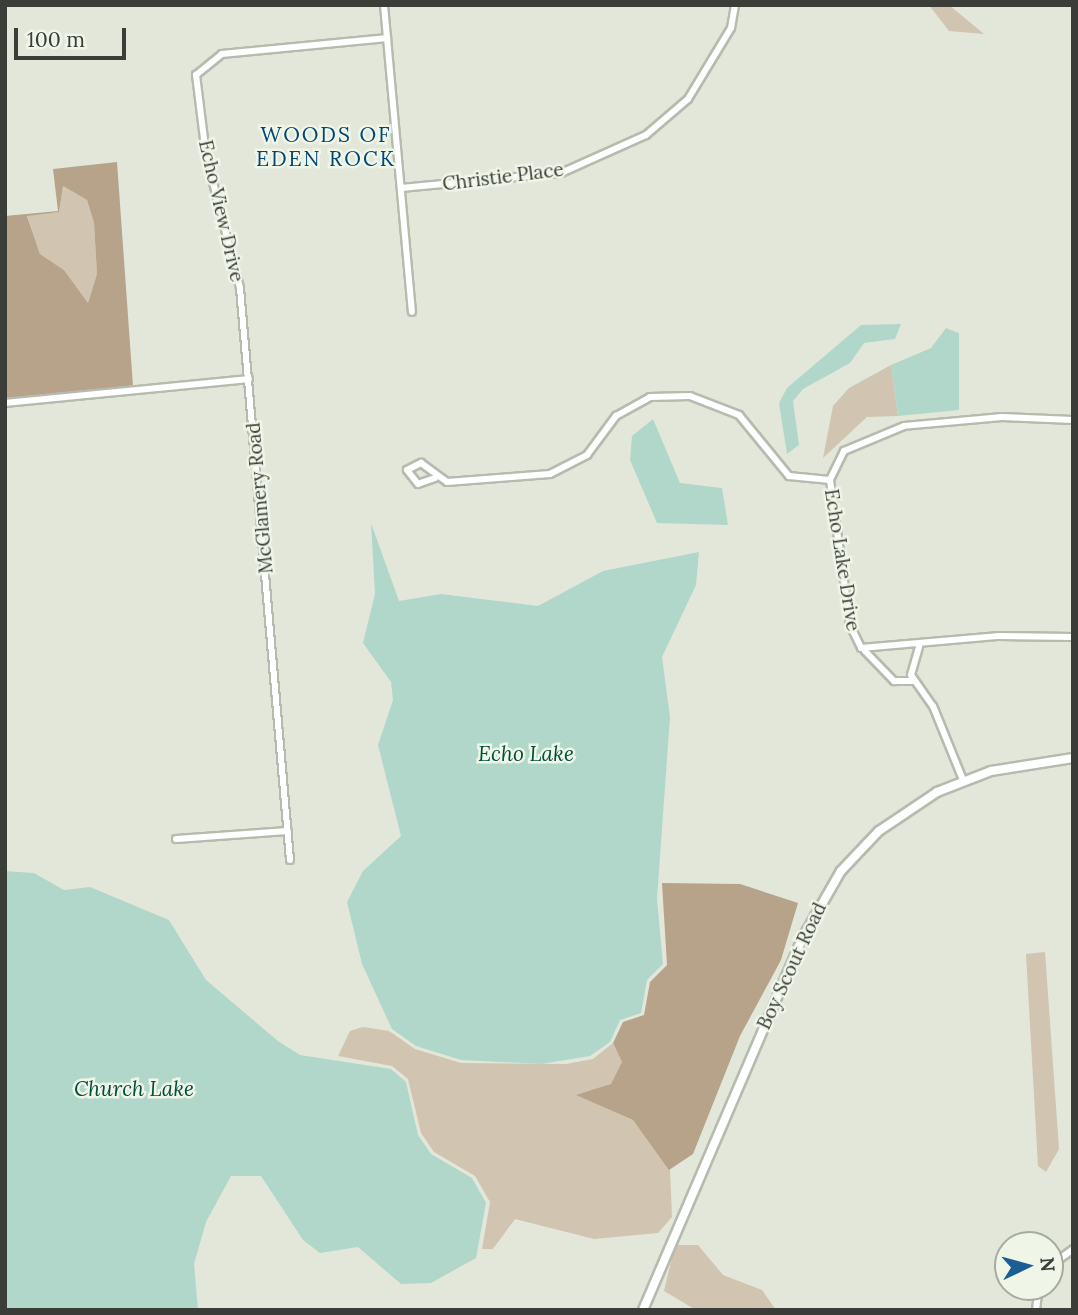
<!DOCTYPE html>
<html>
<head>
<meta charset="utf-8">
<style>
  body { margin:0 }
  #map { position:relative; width:1078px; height:1315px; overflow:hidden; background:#e2e7da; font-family:Lora,serif }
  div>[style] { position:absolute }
  .green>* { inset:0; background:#d1c4b1 }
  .forest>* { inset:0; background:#b6a389 }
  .water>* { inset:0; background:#b1d7cb }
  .roads { filter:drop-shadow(2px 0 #b5bbae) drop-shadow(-2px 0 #b5bbae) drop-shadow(0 2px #b5bbae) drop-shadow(0 -2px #b5bbae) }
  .minor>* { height:6px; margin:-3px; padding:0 3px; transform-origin:3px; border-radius:3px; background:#fff }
  .tertiary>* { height:8px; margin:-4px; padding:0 4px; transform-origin:4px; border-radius:4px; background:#fff }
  span { translate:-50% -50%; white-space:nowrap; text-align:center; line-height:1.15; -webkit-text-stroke:5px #eff5e7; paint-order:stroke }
  .street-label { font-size:19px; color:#3b3d38 }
  .neighbourhood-label { font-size:21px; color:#034676; letter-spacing:2px }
  .water-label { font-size:21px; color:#004f3f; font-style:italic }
  .frame { position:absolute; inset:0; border:7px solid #3b3d38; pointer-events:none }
  .north { position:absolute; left:994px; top:1231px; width:70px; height:70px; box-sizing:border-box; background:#eff5e7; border:2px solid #a7aba1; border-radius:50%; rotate:85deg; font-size:19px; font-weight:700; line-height:28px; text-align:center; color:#3b3d38 }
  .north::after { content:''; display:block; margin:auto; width:24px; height:32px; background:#1c5e94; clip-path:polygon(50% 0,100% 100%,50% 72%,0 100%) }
  .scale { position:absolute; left:14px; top:28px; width:112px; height:32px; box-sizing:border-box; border:4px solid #3b3d38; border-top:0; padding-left:9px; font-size:21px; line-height:24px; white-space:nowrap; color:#3b3d38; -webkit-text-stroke:5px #eff5e7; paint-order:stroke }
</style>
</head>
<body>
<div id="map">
  <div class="green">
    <div style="clip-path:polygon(929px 5px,949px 5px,984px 34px,949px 31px)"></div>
    <div style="clip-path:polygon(63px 186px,87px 200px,94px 223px,97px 274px,88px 303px,64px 270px,40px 254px,27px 215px,59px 212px)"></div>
    <div style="clip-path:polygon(891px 365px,898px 416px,867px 417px,823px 458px,833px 406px,849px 388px)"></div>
    <div style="clip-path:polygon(1045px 952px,1059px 1149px,1046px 1172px,1038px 1166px,1026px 954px)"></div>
    <div style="clip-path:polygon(363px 1027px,389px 1031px,415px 1049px,461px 1063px,566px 1064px,593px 1059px,613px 1043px,622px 1062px,611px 1085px,577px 1095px,633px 1120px,653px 1144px,670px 1170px,672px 1217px,658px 1233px,594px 1239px,515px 1219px,493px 1249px,482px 1249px,490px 1202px,475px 1176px,434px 1152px,421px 1133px,408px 1079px,392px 1066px,338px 1056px,350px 1031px)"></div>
    <div style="clip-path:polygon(675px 1245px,698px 1245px,723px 1275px,762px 1290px,776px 1310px,696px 1310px,664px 1291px)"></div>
  </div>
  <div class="forest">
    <div style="clip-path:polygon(evenodd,117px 162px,133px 386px,5px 399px,5px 216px,58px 211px,53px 169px,117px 162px,63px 186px,87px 200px,94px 223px,97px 274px,88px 303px,64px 270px,40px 254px,27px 216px,59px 212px,63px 186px)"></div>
    <div style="clip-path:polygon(662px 883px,740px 884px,798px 903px,781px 960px,740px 1036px,693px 1154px,669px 1170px,633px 1120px,576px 1095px,611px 1084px,622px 1062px,613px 1043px,623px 1022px,644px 1015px,650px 982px,667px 965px)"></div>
  </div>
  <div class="water">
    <div style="clip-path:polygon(901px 324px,895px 339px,864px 343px,850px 363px,803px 389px,793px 401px,799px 445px,787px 454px,779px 403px,787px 388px,861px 325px)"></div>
    <div style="clip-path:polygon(946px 328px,959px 333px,959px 410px,898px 416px,891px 365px,931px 348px)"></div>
    <div style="clip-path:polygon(653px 419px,680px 483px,722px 488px,728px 525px,657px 523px,630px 460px,632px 436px)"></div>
    <div style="clip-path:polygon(371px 523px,399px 601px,441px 594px,538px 606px,603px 571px,699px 552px,696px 585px,662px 657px,670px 717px,657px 899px,663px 964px,647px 980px,641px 1013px,620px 1020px,610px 1042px,590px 1056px,541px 1064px,461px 1060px,416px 1046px,392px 1029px,362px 964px,347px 902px,363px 871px,401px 836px,378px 745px,393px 700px,391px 682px,363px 643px,375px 594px)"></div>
    <div style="clip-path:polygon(5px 871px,34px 873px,64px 890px,90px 887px,169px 920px,206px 980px,278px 1041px,300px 1055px,391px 1069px,406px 1082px,418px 1135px,431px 1154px,472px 1178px,486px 1203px,476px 1258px,431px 1283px,401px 1284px,358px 1247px,320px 1253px,303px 1240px,261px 1176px,231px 1176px,206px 1222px,194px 1264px,198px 1310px,5px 1310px)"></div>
  </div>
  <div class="roads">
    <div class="minor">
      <div style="left:384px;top:5px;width:308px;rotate:84.8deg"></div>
      <div style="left:401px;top:188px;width:161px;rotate:-5.4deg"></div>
      <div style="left:561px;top:173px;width:93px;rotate:-24.1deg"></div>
      <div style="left:646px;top:135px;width:55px;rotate:-40.6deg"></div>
      <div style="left:688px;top:99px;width:83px;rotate:-58.8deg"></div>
      <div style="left:731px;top:28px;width:23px;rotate:-80deg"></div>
      <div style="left:5px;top:403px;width:245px;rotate:-5.6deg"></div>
      <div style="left:1073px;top:420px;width:71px;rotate:-177.6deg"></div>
      <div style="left:1002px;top:417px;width:98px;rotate:174.8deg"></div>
      <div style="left:904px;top:426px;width:65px;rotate:157.4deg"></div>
      <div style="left:844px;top:451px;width:32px;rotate:116deg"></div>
      <div style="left:830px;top:480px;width:146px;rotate:82.1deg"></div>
      <div style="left:850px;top:625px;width:25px;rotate:64deg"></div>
      <div style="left:861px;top:648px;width:139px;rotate:-5deg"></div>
      <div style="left:999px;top:636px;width:74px;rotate:0.8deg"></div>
      <div style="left:435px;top:478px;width:18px;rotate:161deg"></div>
      <div style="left:418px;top:484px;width:18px;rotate:-128deg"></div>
      <div style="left:407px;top:470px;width:16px;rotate:-27deg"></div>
      <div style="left:421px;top:463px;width:32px;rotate:36deg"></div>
      <div style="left:447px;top:482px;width:103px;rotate:-4.4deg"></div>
      <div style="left:550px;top:474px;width:42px;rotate:-27.2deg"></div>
      <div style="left:587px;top:455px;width:49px;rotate:-53.4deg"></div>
      <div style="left:616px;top:416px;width:39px;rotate:-29deg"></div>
      <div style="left:650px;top:397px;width:40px;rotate:-1.4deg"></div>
      <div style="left:690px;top:396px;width:53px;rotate:21.2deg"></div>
      <div style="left:739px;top:415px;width:79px;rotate:50.7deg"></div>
      <div style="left:789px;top:476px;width:41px;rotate:5.6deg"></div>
      <div style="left:919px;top:647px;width:29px;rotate:106deg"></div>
      <div style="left:911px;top:675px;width:38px;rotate:55deg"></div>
      <div style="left:933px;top:706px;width:80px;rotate:67.9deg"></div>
      <div style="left:865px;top:651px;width:42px;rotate:46deg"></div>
      <div style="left:894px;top:681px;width:20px"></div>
      <div style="left:176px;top:839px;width:112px;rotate:-4.1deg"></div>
      <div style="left:290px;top:860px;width:574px;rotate:-95deg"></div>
      <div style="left:240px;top:288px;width:137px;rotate:-104.3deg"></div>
      <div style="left:206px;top:155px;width:81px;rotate:-97.1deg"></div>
      <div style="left:196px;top:75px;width:33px;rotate:-39deg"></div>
      <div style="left:222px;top:54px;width:166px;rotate:-5.5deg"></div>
      <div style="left:1050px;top:1266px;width:29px;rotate:-36deg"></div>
      <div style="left:1036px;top:1310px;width:23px;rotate:-83deg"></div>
    </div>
    <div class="tertiary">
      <div style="left:643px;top:1310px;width:404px;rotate:-66.8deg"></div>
      <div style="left:802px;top:939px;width:78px;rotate:-60.2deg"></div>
      <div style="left:841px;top:871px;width:55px;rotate:-46.5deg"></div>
      <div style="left:879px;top:831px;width:70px;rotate:-33.9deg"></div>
      <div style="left:937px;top:792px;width:58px;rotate:-21.3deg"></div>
      <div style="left:991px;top:771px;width:83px;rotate:-9deg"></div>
    </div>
  </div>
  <div class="street-label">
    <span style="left:503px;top:177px;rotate:-7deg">Christie Place</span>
    <span style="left:221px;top:211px;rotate:77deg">Echo View Drive</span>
    <span style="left:260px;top:498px;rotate:-95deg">McGlamery Road</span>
    <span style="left:842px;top:560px;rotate:81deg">Echo Lake Drive</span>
    <span style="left:792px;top:966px;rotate:-65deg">Boy Scout Road</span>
  </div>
  <div class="neighbourhood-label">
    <span style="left:326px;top:147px">WOODS OF<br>EDEN ROCK</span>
  </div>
  <div class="water-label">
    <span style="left:526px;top:754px">Echo Lake</span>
    <span style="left:134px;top:1089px">Church Lake</span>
  </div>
  <div class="frame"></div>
  <div class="north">N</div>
  <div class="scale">100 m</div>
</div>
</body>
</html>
